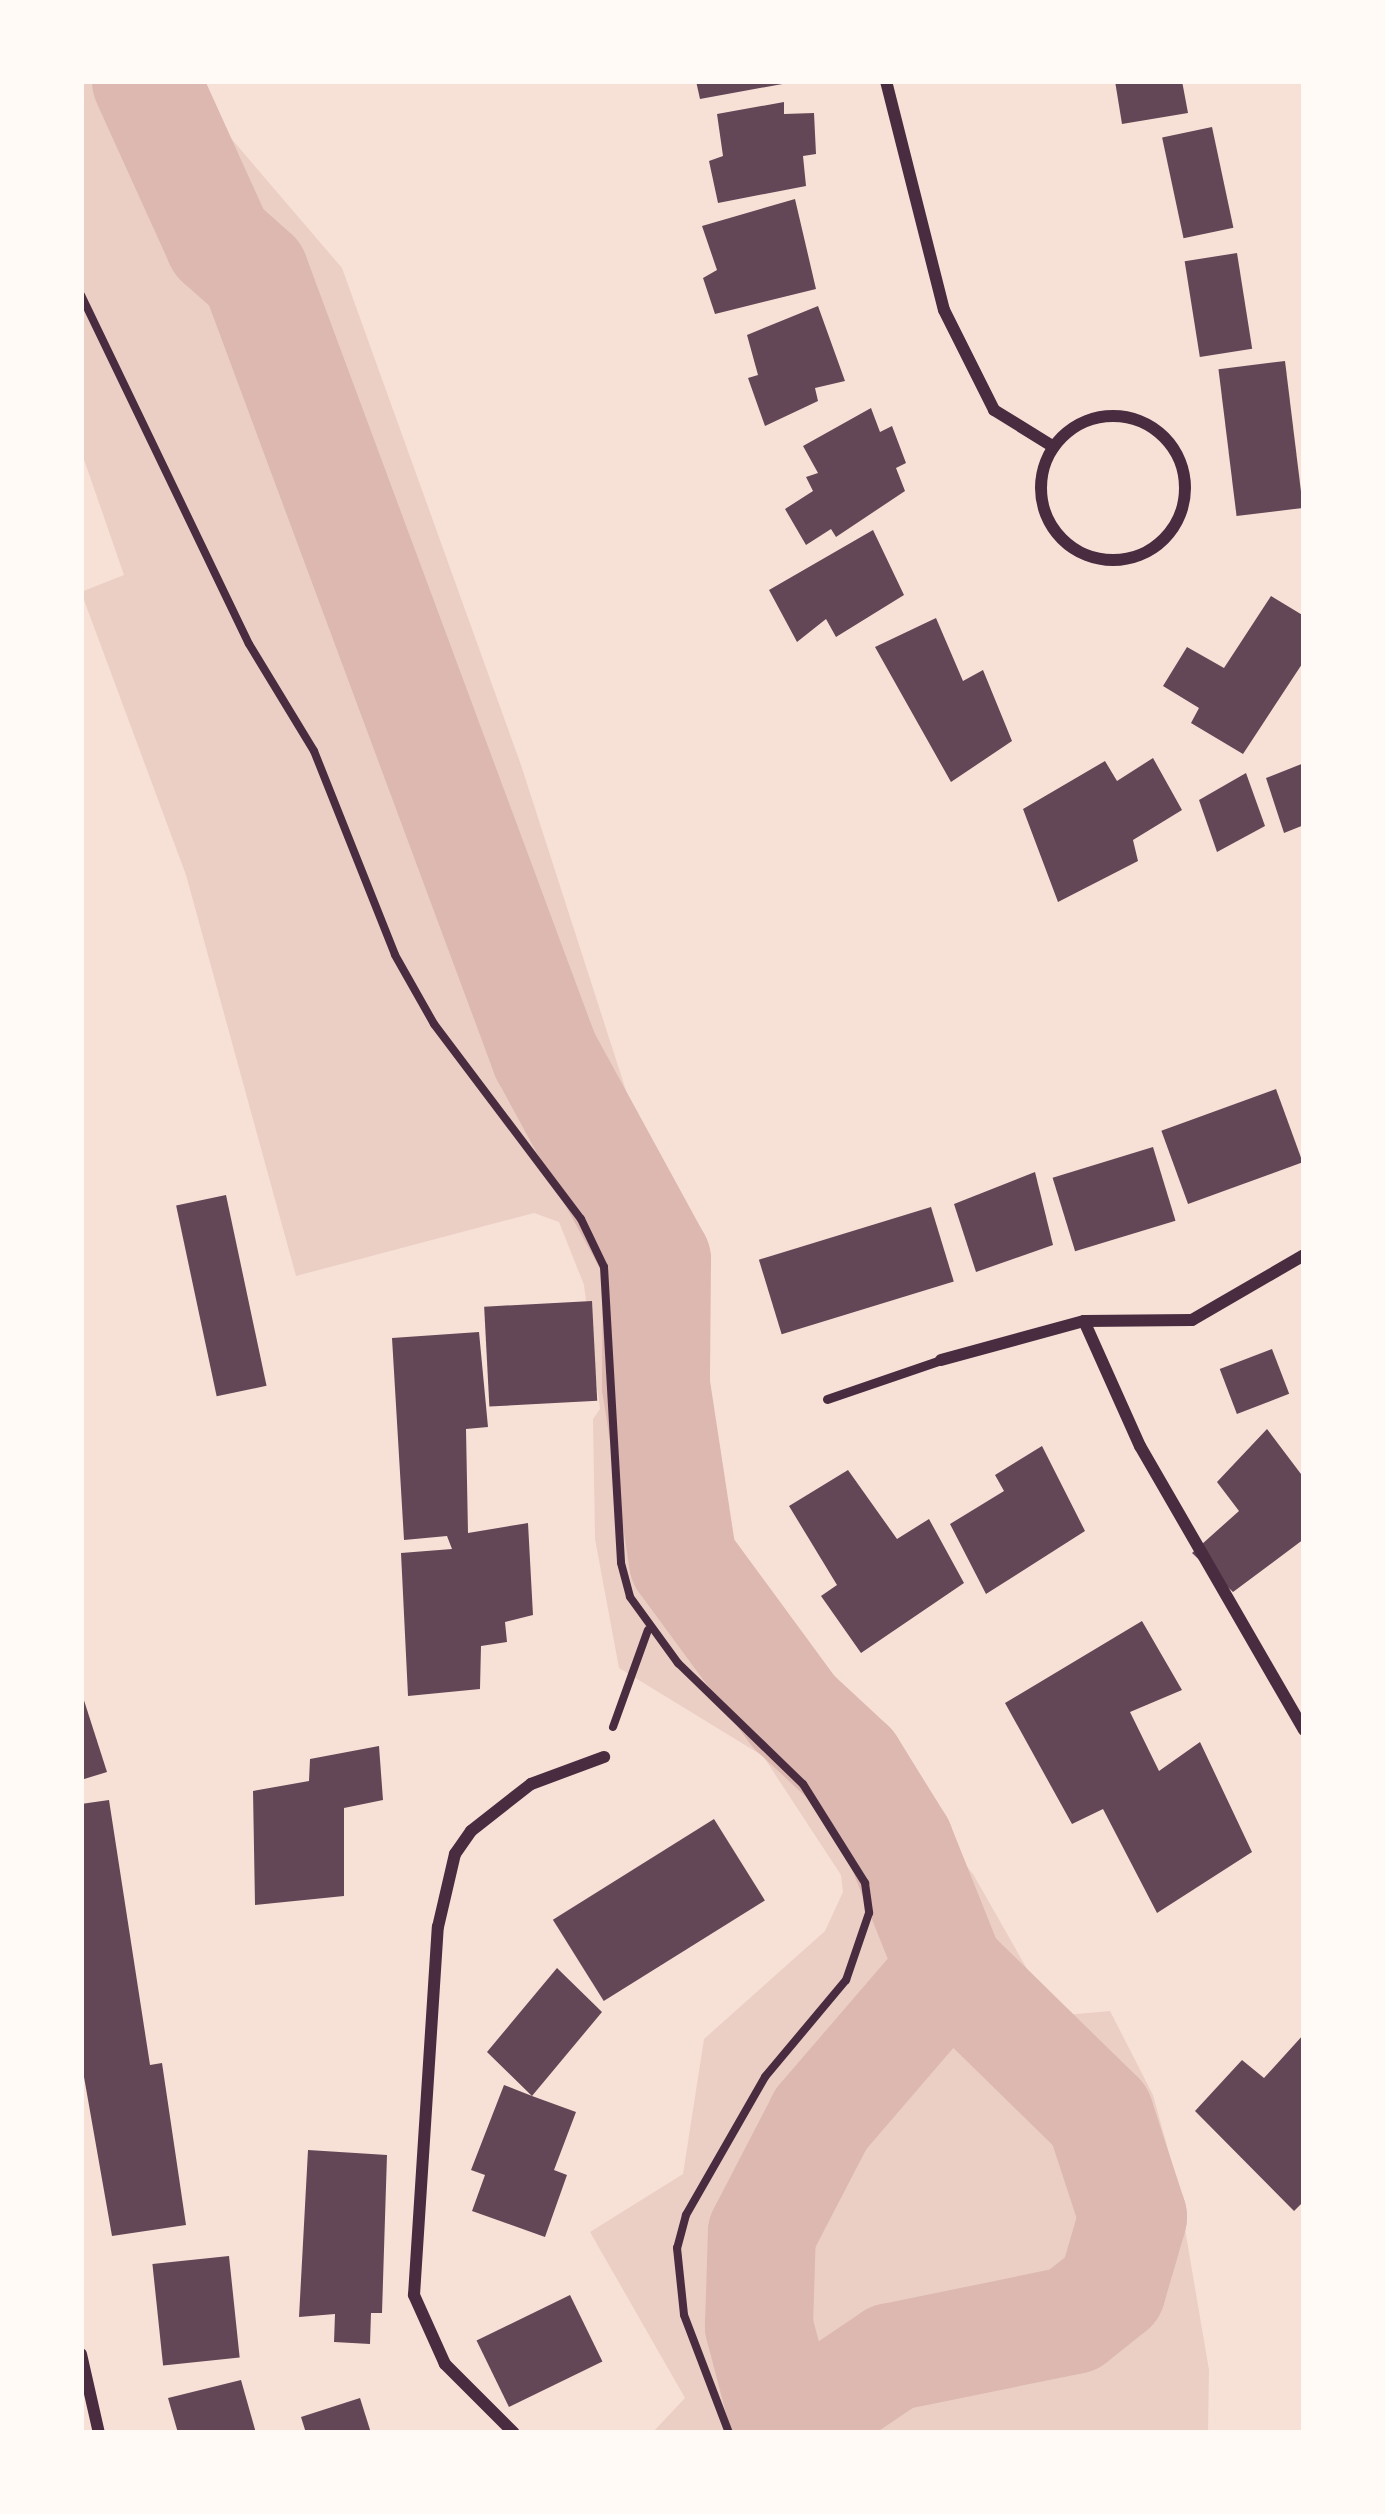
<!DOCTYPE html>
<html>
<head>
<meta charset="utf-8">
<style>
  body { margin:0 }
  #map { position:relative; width:1385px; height:2514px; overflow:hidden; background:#f7e1d7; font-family:Roboto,sans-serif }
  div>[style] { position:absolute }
  .green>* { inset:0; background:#ebcfc5 }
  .river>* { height:108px; margin:-54px; padding:0 54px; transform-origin:54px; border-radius:54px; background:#dcb8b0 }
  .building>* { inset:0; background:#644757; transform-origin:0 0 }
  .path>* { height:8px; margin:-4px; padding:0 4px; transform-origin:4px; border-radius:4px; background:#4a2c40 }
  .service>* { height:9px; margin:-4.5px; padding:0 4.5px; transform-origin:4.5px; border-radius:4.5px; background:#4a2c40 }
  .minor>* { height:12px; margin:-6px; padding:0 6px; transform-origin:6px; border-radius:6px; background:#4a2c40 }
  .minor>.ring { margin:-6px; padding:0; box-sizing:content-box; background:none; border:12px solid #4a2c40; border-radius:50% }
  span { translate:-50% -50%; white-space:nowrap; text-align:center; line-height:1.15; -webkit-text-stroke:12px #fffaf5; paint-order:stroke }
  .frame { position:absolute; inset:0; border:84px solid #fffaf5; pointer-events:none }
</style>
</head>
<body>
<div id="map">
  <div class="green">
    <div style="clip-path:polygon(81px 81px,182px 81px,342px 268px,521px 765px,651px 1168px,687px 1293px,704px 1502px,719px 1567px,973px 1874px,1054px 2016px,1110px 2011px,1153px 2095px,1177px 2182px,1209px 2370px,1208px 2433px,652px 2433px,685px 2398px,590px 2232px,683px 2174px,704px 2039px,825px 1931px,843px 1892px,841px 1875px,763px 1756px,619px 1668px,595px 1539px,593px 1419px,600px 1409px,584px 1285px,559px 1222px,534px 1213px,296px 1276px,186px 875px,81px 592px,124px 575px,81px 451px)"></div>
  </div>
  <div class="river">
    <div style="left:146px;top:81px;width:177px;rotate:65.6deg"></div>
    <div style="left:219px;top:242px;width:48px;rotate:41.6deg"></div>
    <div style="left:255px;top:274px;width:833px;rotate:69.63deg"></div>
    <div style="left:545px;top:1055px;width:234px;rotate:61.4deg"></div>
    <div style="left:657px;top:1260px;width:125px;rotate:90.5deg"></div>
    <div style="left:656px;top:1385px;width:178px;rotate:81.3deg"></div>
    <div style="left:683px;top:1561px;width:187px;rotate:53.7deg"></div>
    <div style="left:794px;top:1712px;width:78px;rotate:42.9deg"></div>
    <div style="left:851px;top:1765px;width:93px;rotate:58.2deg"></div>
    <div style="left:900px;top:1844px;width:135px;rotate:68.2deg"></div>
    <div style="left:950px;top:1969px;width:210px;rotate:44.4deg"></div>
    <div style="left:1100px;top:2116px;width:106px;rotate:71.9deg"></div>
    <div style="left:1133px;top:2217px;width:75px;rotate:106.3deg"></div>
    <div style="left:1112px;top:2289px;width:50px;rotate:141.5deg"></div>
    <div style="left:1073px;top:2320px;width:185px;rotate:168.4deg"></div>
    <div style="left:892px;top:2357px;width:73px;rotate:146.1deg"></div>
    <div style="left:831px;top:2398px;width:39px;rotate:117deg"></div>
    <div style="left:787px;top:2433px;width:111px;rotate:-104.7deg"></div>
    <div style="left:759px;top:2326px;width:93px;rotate:-88.2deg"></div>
    <div style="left:762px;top:2233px;width:128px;rotate:-62.6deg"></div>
    <div style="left:821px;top:2119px;width:198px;rotate:-49.3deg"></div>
  </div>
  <div class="building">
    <div style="clip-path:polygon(696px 81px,787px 81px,788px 83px,700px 99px)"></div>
    <div style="clip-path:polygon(1115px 81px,1182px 81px,1188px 113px,1122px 124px)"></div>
    <div style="clip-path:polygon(784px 102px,784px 114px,814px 113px,816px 154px,803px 156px,806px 186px,718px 203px,709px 161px,723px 156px,717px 114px)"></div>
    <div style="left:1212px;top:127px;width:103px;height:51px;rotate:78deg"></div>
    <div style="clip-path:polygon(795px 199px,816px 289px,715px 314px,703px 278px,717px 270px,702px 226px)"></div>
    <div style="left:1237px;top:253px;width:97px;height:53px;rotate:81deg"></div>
    <div style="clip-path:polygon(818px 306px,845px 381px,815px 388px,818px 401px,765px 426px,748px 378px,758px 375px,747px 335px)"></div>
    <div style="left:1285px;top:361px;width:148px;height:67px;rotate:83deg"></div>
    <div style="clip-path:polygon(871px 408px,880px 432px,892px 426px,906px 463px,896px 468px,905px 491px,836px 537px,831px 529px,806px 545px,785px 509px,813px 491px,806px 477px,818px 473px,803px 446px)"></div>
    <div style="clip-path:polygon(873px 530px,904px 595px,836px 637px,826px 619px,797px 642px,769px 590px)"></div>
    <div style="clip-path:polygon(1271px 596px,1304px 616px,1304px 661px,1243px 754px,1191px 723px,1199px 708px,1163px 686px,1187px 647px,1224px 668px)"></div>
    <div style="clip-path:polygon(936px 618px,963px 681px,983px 670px,1012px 741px,951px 782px,875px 647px)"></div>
    <div style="clip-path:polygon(1153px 758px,1182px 810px,1133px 840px,1138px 861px,1058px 902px,1023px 809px,1105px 761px,1117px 781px)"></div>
    <div style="clip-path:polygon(1304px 763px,1304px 825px,1284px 833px,1266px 778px)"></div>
    <div style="clip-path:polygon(1246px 773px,1265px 826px,1217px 852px,1199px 800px)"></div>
    <div style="left:1276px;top:1089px;width:78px;height:122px;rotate:70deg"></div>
    <div style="left:1153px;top:1147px;width:77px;height:105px;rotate:73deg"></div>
    <div style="clip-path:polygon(1035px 1172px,1053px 1245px,976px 1272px,954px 1204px)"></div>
    <div style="left:226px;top:1195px;width:195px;height:51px;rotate:78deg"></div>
    <div style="left:931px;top:1207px;width:78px;height:180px;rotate:73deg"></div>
    <div style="left:592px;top:1301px;width:100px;height:108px;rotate:87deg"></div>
    <div style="clip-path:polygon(479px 1332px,488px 1427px,466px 1429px,468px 1533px,528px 1523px,533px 1615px,505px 1622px,507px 1642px,481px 1646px,480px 1689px,408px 1696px,401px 1553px,452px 1549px,447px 1536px,404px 1540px,392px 1338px)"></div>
    <div style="left:1272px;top:1349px;width:48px;height:56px;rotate:69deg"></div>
    <div style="clip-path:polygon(1267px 1429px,1304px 1478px,1304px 1539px,1233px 1592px,1192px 1553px,1239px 1511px,1217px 1482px)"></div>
    <div style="clip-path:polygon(1042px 1446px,1085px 1531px,986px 1594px,950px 1524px,1004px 1491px,995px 1475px)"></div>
    <div style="clip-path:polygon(848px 1470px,897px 1539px,929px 1519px,964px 1583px,861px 1653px,821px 1596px,837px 1585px,789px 1506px)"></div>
    <div style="clip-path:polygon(1142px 1621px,1182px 1690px,1130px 1712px,1159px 1771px,1200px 1742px,1252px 1852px,1157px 1913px,1103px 1809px,1072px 1824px,1005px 1703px)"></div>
    <div style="clip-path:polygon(81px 1691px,107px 1772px,81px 1780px)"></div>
    <div style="clip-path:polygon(379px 1746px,383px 1800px,344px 1808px,344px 1896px,255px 1905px,253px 1791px,309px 1781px,310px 1759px)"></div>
    <div style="clip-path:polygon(109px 1800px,150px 2065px,162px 2063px,186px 2225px,112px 2236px,81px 2060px,81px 1804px)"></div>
    <div style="left:714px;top:1819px;width:96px;height:190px;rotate:58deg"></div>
    <div style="clip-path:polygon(557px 1968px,602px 2012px,532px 2096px,576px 2112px,554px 2170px,567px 2175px,545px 2237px,472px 2211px,485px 2175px,471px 2170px,504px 2085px,532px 2096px,487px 2052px)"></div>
    <div style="clip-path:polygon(1304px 2034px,1304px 2201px,1294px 2211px,1195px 2111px,1242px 2060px,1264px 2078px)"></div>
    <div style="clip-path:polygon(308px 2150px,387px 2155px,382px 2313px,371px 2313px,370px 2344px,334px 2342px,335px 2314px,299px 2317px)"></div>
    <div style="left:229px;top:2256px;width:102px;height:77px;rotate:84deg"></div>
    <div style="left:570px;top:2295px;width:74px;height:104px;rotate:64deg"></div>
    <div style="clip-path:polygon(241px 2380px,256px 2433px,178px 2433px,168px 2398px)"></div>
    <div style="clip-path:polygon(360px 2398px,371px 2433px,306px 2433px,301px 2417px)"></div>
  </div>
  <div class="path">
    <div style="left:81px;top:295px;width:387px;rotate:64.3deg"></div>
    <div style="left:249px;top:644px;width:125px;rotate:58.7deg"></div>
    <div style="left:314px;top:751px;width:219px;rotate:68.3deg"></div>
    <div style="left:395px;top:955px;width:79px;rotate:60.5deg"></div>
    <div style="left:434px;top:1024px;width:244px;rotate:53deg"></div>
    <div style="left:581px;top:1219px;width:53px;rotate:64.4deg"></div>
    <div style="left:604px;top:1267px;width:296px;rotate:86.7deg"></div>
    <div style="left:621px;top:1563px;width:35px;rotate:75deg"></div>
    <div style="left:630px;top:1597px;width:82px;rotate:54deg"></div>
    <div style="left:678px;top:1663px;width:174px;rotate:44.1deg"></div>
    <div style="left:803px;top:1784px;width:117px;rotate:57.9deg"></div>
    <div style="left:865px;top:1883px;width:30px;rotate:82deg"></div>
    <div style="left:869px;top:1913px;width:71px;rotate:108.9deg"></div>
    <div style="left:846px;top:1980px;width:126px;rotate:129.9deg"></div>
    <div style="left:765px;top:2077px;width:159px;rotate:119.8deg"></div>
    <div style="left:686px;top:2215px;width:34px;rotate:105deg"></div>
    <div style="left:677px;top:2248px;width:67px;rotate:84deg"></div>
    <div style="left:684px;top:2315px;width:126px;rotate:69.1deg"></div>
    <div style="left:613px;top:1727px;width:103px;rotate:-70.2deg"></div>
  </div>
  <div class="service">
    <div style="left:827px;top:1399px;width:120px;rotate:-18.9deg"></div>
  </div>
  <div class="minor">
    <div style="left:886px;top:81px;width:236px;rotate:75.8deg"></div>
    <div style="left:944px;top:310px;width:112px;rotate:63.4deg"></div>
    <div style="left:994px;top:410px;width:70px;rotate:31.7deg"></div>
    <div class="ring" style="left:1041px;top:416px;width:132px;height:132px"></div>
    <div style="left:1084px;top:1321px;width:137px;rotate:65.9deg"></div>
    <div style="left:1140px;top:1446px;width:328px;rotate:60deg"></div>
    <div style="left:941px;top:1360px;width:148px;rotate:-15.3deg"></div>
    <div style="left:1084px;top:1321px;width:108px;rotate:-0.5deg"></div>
    <div style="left:1192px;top:1320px;width:129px;rotate:-30.1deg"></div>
    <div style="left:81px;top:2354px;width:81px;rotate:77.2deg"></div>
    <div style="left:514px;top:2433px;width:98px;rotate:-135deg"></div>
    <div style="left:445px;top:2364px;width:76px;rotate:-114.2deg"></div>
    <div style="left:414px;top:2295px;width:369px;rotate:-86.3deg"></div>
    <div style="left:438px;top:1927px;width:75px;rotate:-76.9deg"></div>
    <div style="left:455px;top:1854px;width:28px;rotate:-55deg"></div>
    <div style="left:471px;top:1831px;width:76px;rotate:-38.1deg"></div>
    <div style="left:531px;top:1784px;width:78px;rotate:-20.3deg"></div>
  </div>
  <div class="frame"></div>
</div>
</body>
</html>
